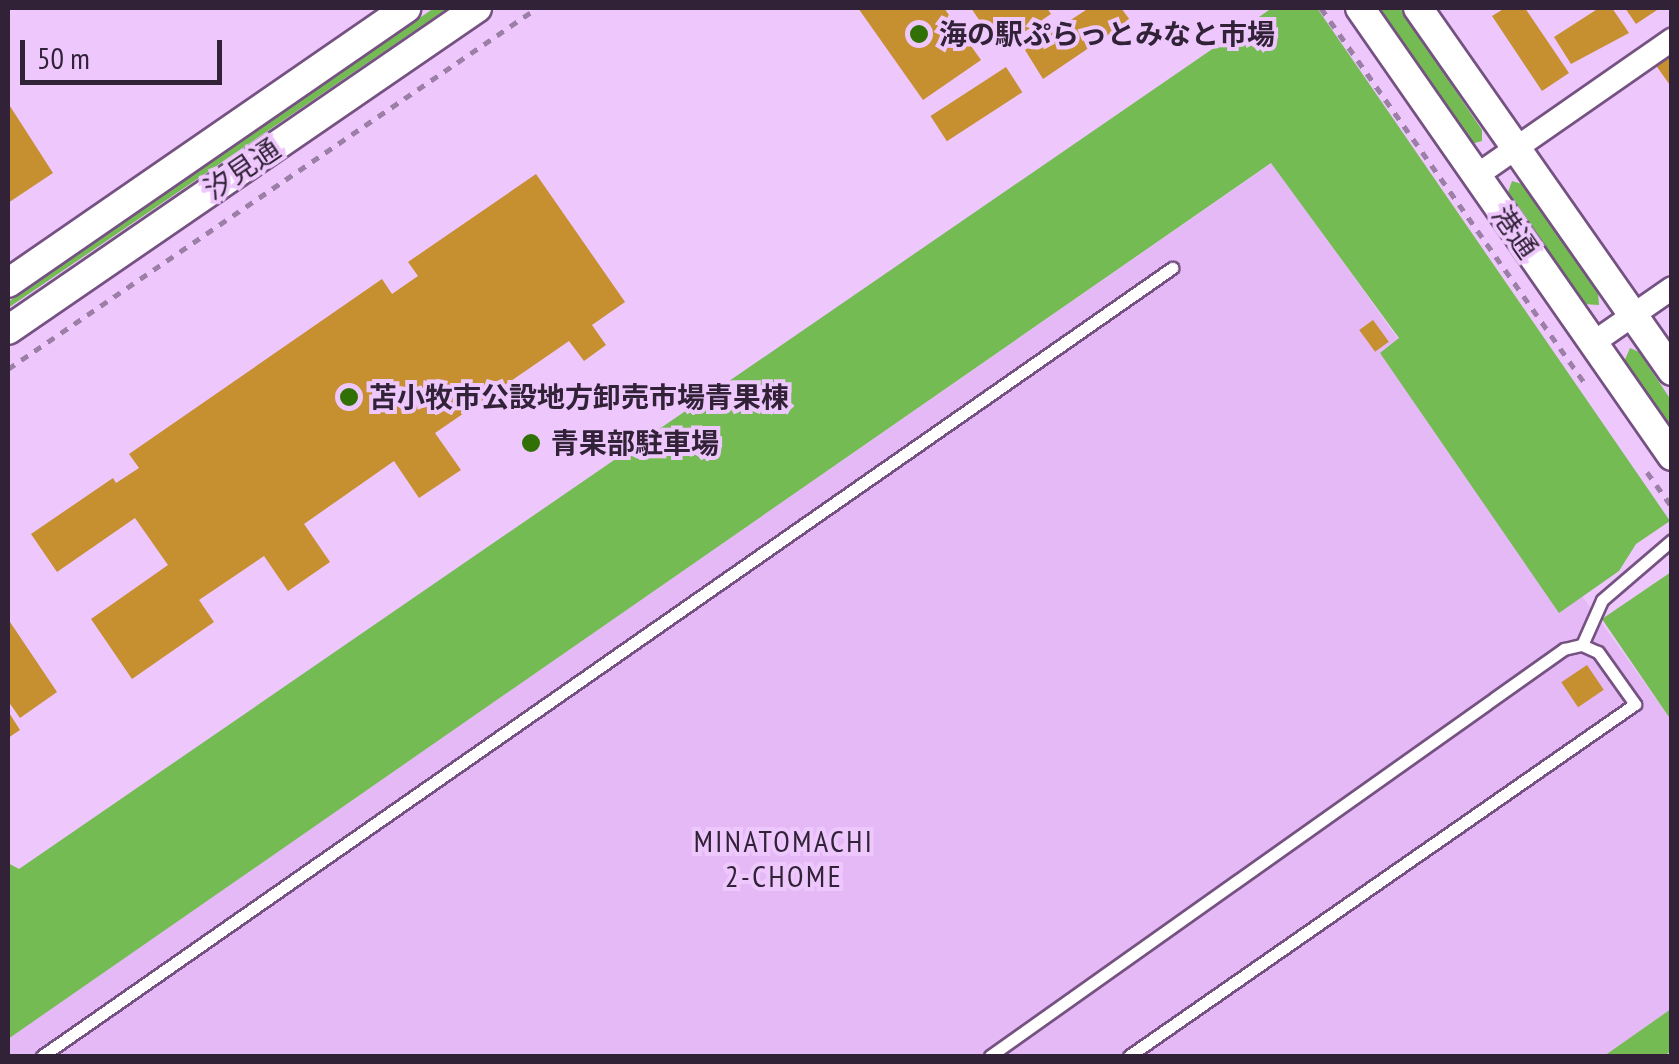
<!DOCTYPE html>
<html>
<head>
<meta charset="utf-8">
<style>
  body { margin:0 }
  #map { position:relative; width:1679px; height:1064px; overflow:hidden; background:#eec7fd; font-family:"PT Sans Narrow","Noto Sans JP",sans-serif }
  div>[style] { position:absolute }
  .built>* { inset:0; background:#e5b9f5 }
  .green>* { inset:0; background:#73bb52 }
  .building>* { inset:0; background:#c68f30; transform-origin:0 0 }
  .path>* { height:5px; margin-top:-2.5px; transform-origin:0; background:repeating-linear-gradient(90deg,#9c7fa7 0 8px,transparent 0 16px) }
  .roads { filter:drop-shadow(2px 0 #755281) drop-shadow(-2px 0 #755281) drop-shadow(0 2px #755281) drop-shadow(0 -2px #755281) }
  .service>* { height:11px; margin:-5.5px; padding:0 5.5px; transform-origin:5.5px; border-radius:5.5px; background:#fff }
  .minor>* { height:22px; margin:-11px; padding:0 11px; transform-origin:11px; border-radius:11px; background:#fff }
  .tertiary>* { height:28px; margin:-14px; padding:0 14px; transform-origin:14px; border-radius:14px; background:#fff }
  .dots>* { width:28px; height:28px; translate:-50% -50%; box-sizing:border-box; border:5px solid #eec7fd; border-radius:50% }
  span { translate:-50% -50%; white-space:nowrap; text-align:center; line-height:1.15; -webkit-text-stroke:8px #eec7fd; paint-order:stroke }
  .poi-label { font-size:28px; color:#312237; font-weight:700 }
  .left { translate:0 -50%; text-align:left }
  .street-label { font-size:28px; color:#312237 }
  .neighbourhood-label { font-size:30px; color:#312237; letter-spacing:2.5px }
  .frame { position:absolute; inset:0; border:10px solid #312237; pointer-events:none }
  .scale { position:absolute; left:20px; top:40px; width:202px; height:45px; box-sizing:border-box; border:5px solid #312237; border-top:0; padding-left:12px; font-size:30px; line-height:35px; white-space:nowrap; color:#312237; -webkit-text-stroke:8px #eec7fd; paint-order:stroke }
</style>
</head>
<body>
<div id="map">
  <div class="built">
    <div style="clip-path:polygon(1272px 163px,1671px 720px,1671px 1009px,1604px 1056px,8px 1056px,8px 987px,32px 1022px)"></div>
  </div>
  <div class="green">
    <div style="clip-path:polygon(434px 8px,448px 8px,8px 308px,8px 302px)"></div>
    <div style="clip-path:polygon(1272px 8px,1317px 8px,1670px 521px,1636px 544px,1619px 571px,1559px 613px,1380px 353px,1399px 338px,1271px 163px,8px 1039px,8px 863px,19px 869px)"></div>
    <div style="clip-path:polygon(1376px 8px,1400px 8px,1482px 130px,1482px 141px,1471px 144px)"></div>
    <div style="clip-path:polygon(1512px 181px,1522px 184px,1598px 293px,1599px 305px,1583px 304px,1507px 195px)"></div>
    <div style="clip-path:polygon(1630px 348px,1639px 352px,1671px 400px,1671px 432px,1624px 362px)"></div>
    <div style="clip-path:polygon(1671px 572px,1671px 720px,1602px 619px)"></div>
    <div style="clip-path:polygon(1671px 1009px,1671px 1051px,1664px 1056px,1604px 1056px)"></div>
  </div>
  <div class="building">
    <div style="clip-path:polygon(858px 8px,944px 8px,981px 60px,923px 100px)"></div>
    <div style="clip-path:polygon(971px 8px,1047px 8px,1051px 14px,999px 49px)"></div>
    <div style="clip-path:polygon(1089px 8px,1121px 8px,1130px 20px,1043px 79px,1025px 50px)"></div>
    <div style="clip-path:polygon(1505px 8px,1525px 8px,1569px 73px,1542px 91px,1492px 16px)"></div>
    <div style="clip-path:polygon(1599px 8px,1612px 8px,1629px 33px,1571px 64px,1554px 37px)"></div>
    <div style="clip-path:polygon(1625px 8px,1660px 8px,1636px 24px)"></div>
    <div style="clip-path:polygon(1672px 52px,1672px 88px,1655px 64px)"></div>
    <div style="left:1006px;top:67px;width:30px;height:90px;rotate:57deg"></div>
    <div style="clip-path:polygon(8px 103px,53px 173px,8px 203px)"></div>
    <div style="clip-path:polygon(536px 174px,625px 302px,592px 325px,606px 345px,584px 361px,569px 341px,435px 433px,461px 470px,419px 498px,394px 461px,304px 524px,330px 562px,288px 591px,264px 556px,199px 600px,214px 622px,132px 679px,91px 619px,168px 565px,135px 518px,57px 572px,31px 534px,113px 478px,116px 483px,139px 468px,129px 454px,382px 279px,392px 294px,418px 276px,408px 262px)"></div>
    <div style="left:1373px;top:320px;width:27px;height:17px;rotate:54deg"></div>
    <div style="clip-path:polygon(8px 619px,57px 692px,20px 718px,8px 701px)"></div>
    <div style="left:1587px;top:665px;width:30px;height:31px;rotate:56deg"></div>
    <div style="clip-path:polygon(8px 711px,20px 730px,8px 738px)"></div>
  </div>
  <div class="path">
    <div style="left:1321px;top:8px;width:457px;rotate:54.9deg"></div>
    <div style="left:8px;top:369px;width:640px;rotate:-34.31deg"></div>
    <div style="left:1647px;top:472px;width:43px;rotate:54.5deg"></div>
  </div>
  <div class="roads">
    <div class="service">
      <div style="left:1582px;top:645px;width:49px;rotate:-66deg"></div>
      <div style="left:1602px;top:600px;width:92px;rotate:-40.6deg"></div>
      <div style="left:42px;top:1056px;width:1378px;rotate:-34.89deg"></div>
      <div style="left:990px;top:1056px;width:704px;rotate:-35.34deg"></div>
      <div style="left:1564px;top:649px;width:18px;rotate:-13deg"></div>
      <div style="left:1582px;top:645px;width:17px;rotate:24deg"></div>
      <div style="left:1598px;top:652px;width:64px;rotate:54.6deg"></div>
      <div style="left:1635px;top:704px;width:616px;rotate:145.18deg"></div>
    </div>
    <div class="minor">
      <div style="left:1476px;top:176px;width:239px;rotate:-34.8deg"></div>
      <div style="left:1593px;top:343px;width:96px;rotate:-34.8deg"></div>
    </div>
    <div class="tertiary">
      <div style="left:1360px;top:8px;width:546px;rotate:55.15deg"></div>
      <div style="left:1418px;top:8px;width:443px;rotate:55deg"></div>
      <div style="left:8px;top:283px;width:484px;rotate:-34.6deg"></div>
      <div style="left:8px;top:330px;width:569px;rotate:-34.47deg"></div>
    </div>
  </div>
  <div class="dots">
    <div style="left:919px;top:34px;background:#317005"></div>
    <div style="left:349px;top:397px;background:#317005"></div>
    <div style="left:531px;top:443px;background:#317005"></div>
  </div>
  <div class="poi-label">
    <span class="left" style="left:939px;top:34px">海の駅ぷらっとみなと市場</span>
    <span class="left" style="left:369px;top:397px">苫小牧市公設地方卸売市場青果棟</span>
    <span class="left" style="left:551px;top:443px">青果部駐車場</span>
  </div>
  <div class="street-label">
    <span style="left:242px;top:169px;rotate:-34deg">汐見通</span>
    <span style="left:1515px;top:232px;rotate:55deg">港通</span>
  </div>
  <div class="neighbourhood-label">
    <span style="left:784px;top:858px">MINATOMACHI<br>2-CHOME</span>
  </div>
  <div class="frame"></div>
  <div class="scale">50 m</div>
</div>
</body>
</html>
